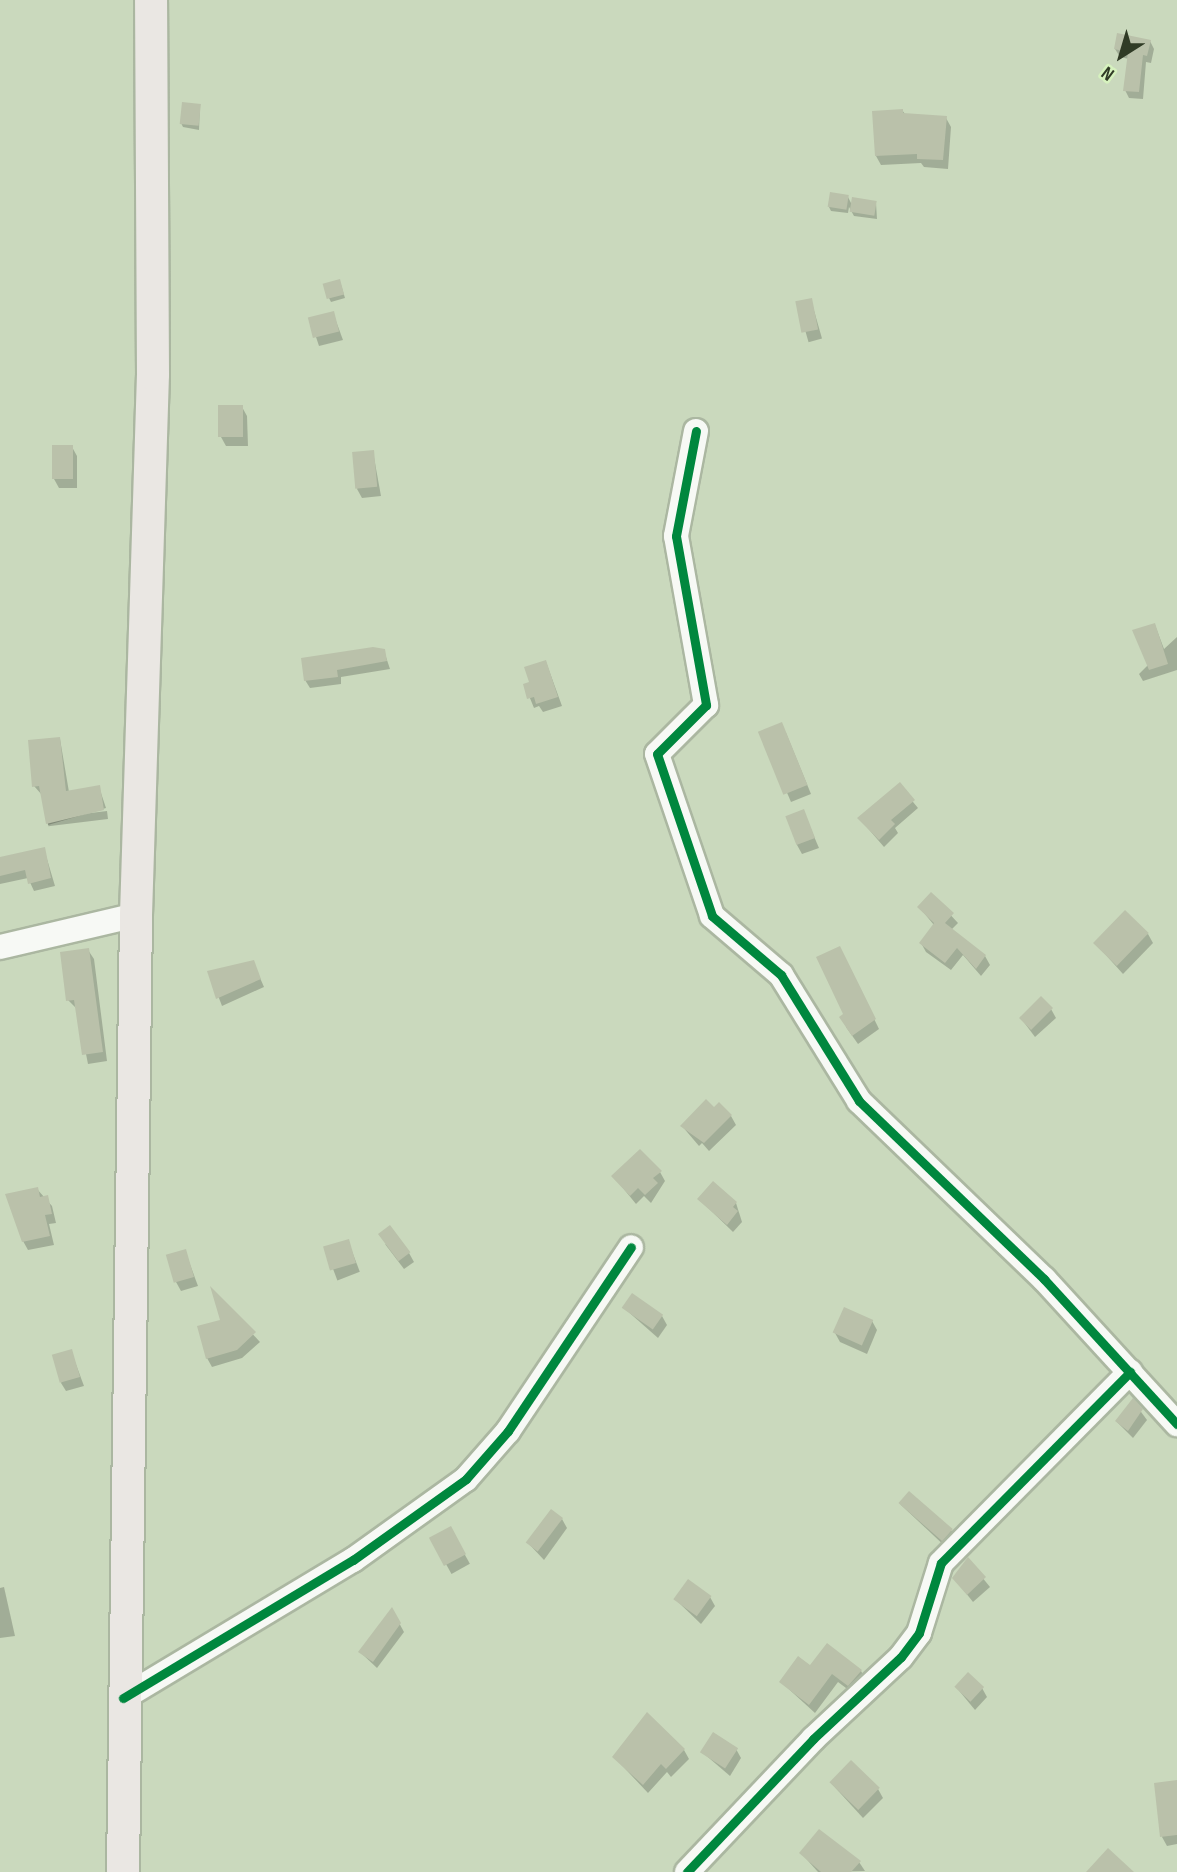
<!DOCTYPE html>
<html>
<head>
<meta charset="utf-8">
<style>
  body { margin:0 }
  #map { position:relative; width:1177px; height:1872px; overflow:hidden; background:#cad9bd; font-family:"Sofia Sans Condensed",sans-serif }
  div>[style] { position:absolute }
  .shadow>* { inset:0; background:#0003; transform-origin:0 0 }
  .building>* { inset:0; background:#bac1aa; transform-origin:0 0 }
  .roads { filter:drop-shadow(2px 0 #abb7a1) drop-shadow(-2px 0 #abb7a1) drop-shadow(0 2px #abb7a1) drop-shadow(0 -2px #abb7a1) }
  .minor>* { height:24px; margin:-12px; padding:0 12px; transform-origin:12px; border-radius:12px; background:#f7f9f5 }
  .major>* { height:32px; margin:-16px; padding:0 16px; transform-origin:16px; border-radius:16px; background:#eae7e3 }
  .cycleway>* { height:9px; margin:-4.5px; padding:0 4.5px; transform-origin:4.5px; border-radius:4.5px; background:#00873e }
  span { translate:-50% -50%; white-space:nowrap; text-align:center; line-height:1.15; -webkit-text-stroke:6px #d6f2be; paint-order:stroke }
  .north { position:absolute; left:1086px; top:21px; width:70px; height:70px; -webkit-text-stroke:5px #d6f2be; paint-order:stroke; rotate:217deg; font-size:19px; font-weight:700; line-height:28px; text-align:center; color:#303b26 }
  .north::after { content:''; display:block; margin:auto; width:24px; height:32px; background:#303b26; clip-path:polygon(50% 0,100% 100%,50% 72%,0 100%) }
</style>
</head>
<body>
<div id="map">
  <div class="shadow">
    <div style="clip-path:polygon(1150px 41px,1154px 49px,1151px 63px,1146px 62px,1143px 99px,1129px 98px,1125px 90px,1129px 59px,1120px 57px,1115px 49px)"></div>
    <div style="clip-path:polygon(200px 106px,199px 130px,183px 127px,181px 123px)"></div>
    <div style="clip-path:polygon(902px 110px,905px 114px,946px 118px,951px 127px,948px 169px,924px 167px,921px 163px,881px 165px,876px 156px)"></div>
    <div style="clip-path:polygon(848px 197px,852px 205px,876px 203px,877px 219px,854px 216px,849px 207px,848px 213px,831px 211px,829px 207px)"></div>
    <div style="clip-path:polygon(341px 285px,345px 298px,331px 302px,329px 298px)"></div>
    <div style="left:811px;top:300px;width:40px;height:14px;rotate:74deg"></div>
    <div style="clip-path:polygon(333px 313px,343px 340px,319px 346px,310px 319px)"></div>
    <div style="clip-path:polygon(242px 407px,247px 416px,248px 446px,226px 446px,221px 437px)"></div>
    <div style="clip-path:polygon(72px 447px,77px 456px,77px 488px,59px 488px,54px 479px)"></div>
    <div style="clip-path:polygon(373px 452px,381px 496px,362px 498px,357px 489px)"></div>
    <div style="clip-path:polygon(1155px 625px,1164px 649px,1177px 637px,1177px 670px,1143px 681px,1139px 674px,1149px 664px)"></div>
    <div style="clip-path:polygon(384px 651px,390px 669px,341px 677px,341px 684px,310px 688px,305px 680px)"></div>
    <div style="clip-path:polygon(546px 662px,562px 706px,543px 712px,539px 706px,534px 708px,525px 686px,531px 684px)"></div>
    <div style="clip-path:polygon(761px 732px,786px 733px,811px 794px,791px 802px)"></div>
    <div style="clip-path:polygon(60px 739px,69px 792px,99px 787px,106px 808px,48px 825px,42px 795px,34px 786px)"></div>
    <div style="clip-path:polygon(899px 785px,918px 808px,895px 828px,898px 833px,884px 847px,859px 818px)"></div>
    <div style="left:107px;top:811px;width:8px;height:60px;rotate:83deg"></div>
    <div style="clip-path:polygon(803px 811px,819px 848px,802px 854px,797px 845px)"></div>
    <div style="clip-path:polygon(44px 849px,55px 886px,34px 891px,28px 878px,0 884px,0 859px)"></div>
    <div style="clip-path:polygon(931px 894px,958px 923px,951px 930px,985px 956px,990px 965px,981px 976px,963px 955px,951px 970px,926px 952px,921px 943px,934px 925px,919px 907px)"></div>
    <div style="clip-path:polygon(1148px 934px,1153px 943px,1123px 974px,1096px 944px)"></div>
    <div style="clip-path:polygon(88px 950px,94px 959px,107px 1061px,88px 1064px,77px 1009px,68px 1000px)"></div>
    <div style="clip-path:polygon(844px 957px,879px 1029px,858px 1044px,846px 1027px)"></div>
    <div style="clip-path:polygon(253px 962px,264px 987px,222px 1006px,209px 972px)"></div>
    <div style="clip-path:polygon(1051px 1009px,1056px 1018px,1035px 1037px,1020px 1017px)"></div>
    <div style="clip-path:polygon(714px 1110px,731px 1116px,736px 1125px,709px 1151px,702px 1143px,699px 1146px,682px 1126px)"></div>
    <div style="clip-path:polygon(660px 1172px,665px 1181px,651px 1203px,644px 1196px,636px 1204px,614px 1177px)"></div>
    <div style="clip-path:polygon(37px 1189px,52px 1206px,56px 1223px,49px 1224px,54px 1245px,28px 1250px,23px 1241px)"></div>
    <div style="clip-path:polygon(699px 1199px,736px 1203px,742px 1222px,733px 1232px)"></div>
    <div style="left:348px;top:1241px;width:33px;height:24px;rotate:69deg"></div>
    <div style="clip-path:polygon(385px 1244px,409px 1253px,414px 1262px,404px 1269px)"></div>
    <div style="clip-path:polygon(185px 1251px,198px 1286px,181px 1291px,176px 1282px)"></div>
    <div style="clip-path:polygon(214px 1292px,260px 1342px,242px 1358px,212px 1367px,207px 1358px,222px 1321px)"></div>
    <div style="clip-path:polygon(624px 1308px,662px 1316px,667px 1325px,658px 1338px)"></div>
    <div style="clip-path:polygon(872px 1321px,877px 1330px,867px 1354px,840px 1342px,835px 1333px)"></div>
    <div style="clip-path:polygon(71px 1351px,84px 1386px,66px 1391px,61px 1383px)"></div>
    <div style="clip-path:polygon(1133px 1401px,1147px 1420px,1133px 1438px,1117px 1422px)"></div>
    <div style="clip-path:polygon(900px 1504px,951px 1530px,957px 1539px,948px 1549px)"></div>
    <div style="clip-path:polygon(562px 1519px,567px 1528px,544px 1560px,529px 1544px)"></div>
    <div style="left:450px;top:1528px;width:41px;height:21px;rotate:61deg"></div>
    <div style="clip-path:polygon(968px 1560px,990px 1587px,973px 1602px,954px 1578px)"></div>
    <div style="clip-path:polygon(4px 1587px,15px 1636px,0 1638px,0 1588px)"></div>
    <div style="clip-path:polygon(710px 1597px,715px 1606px,701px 1624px,675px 1599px)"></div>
    <div style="clip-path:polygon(392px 1610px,404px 1632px,377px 1668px,360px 1652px)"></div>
    <div style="clip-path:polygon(811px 1667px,861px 1671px,866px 1680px,854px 1694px,838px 1682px,815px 1713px,781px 1682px)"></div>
    <div style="clip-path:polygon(956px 1687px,982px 1688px,987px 1697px,975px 1710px)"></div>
    <div style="clip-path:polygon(736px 1749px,741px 1758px,730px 1776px,702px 1752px)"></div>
    <div style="clip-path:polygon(684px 1750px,689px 1759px,671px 1777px,667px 1772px,648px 1793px,614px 1757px)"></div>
    <div style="clip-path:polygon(1177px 1782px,1177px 1844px,1167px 1846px,1162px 1837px)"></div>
    <div style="clip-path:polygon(831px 1783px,878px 1789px,883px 1798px,863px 1818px)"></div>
    <div style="clip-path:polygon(801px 1853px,859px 1862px,865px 1871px,818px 1872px)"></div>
  </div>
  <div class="building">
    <div style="clip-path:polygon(1117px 33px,1151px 40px,1147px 56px,1143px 55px,1139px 92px,1123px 91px,1128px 52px,1114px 49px)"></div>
    <div style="left:182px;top:102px;width:19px;height:22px;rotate:6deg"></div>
    <div style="clip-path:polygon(903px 109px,903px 113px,947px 116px,943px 160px,917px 159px,917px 154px,875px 156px,872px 111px)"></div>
    <div style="left:830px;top:192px;width:19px;height:15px;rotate:9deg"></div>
    <div style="left:852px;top:197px;width:25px;height:15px;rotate:9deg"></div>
    <div style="left:340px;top:279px;width:16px;height:18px;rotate:75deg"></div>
    <div style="left:812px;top:298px;width:32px;height:17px;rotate:79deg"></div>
    <div style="left:334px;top:311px;width:21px;height:27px;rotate:76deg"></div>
    <div style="left:218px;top:405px;width:25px;height:32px"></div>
    <div style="left:52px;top:445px;width:21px;height:34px"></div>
    <div style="left:374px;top:450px;width:37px;height:22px;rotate:85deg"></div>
    <div style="clip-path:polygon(1155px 623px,1168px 664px,1149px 670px,1132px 630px)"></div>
    <div style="clip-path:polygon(373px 647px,385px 649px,387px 661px,337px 670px,338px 677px,304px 681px,301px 658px)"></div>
    <div style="clip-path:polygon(546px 660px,558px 697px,536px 704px,534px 697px,527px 699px,523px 684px,529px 682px,524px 667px)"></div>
    <div style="left:782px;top:722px;width:68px;height:26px;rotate:68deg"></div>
    <div style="clip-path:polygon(60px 737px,66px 791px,100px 785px,104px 810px,46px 824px,39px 786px,32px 787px,28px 740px)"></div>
    <div style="clip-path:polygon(900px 782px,915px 800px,891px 820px,895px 824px,879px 840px,857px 818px)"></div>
    <div style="left:804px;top:809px;width:31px;height:20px;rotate:69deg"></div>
    <div style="clip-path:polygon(45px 847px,51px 878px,28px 884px,25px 870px,0 876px,0 857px)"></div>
    <div style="clip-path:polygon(931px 892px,954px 913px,945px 923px,986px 955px,976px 969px,957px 948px,945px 963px,919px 943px,934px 923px,917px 907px)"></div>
    <div style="left:1125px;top:910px;width:33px;height:46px;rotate:44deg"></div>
    <div style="clip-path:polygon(840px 946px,876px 1019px,852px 1036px,839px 1017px,843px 1014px,816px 957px)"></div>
    <div style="clip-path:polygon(89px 948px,103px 1052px,82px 1055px,74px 1000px,66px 1001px,60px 952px)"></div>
    <div style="clip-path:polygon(254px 960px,261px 979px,216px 999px,207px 971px)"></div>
    <div style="left:1041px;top:996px;width:17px;height:31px;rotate:45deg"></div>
    <div style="clip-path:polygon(706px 1099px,714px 1107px,719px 1102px,732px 1115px,704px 1143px,680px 1126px)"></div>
    <div style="clip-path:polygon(640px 1149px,662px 1171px,653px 1178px,658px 1183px,645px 1195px,638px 1188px,630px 1196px,611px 1176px)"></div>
    <div style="clip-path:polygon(713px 1181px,737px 1202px,733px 1207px,738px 1211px,727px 1225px,697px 1199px)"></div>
    <div style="clip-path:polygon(38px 1187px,40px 1197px,48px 1195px,52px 1214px,45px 1215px,50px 1236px,22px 1242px,5px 1194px)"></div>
    <div style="left:390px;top:1225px;width:34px;height:15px;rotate:53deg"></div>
    <div style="left:349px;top:1239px;width:25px;height:27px;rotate:74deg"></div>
    <div style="left:186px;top:1249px;width:29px;height:21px;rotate:74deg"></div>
    <div style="clip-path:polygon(210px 1286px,256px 1332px,237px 1350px,206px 1359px,197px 1326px,220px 1320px)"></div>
    <div style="left:632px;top:1293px;width:38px;height:18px;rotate:35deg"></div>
    <div style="left:844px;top:1307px;width:32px;height:28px;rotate:24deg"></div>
    <div style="left:72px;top:1349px;width:29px;height:21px;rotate:74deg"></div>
    <div style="clip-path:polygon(1133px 1398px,1143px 1409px,1128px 1431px,1115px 1421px)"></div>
    <div style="left:909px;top:1491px;width:58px;height:16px;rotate:41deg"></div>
    <div style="left:551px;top:1509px;width:15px;height:42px;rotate:37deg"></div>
    <div style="left:451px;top:1526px;width:32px;height:25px;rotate:62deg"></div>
    <div style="clip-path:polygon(968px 1557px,986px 1577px,967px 1595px,952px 1578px)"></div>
    <div style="left:688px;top:1579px;width:29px;height:25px;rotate:36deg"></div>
    <div style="clip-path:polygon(392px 1607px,401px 1623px,373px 1662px,358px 1652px)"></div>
    <div style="clip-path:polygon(827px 1643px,862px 1670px,848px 1686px,832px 1674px,809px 1705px,779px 1682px,798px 1656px,810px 1665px)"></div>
    <div style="left:968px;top:1672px;width:22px;height:20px;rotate:43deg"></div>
    <div style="clip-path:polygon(647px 1712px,685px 1749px,666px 1769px,661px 1764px,643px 1785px,612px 1757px)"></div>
    <div style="left:713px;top:1732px;width:30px;height:24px;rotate:33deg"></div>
    <div style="left:851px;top:1760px;width:40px;height:31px;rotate:44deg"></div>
    <div style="clip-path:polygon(1177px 1780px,1177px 1835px,1160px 1837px,1154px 1783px)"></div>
    <div style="clip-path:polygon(819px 1829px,861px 1861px,851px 1872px,821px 1872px,799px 1853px)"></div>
    <div style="clip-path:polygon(1108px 1848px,1134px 1872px,1086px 1872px)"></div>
  </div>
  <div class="roads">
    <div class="minor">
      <div style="left:696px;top:431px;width:107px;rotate:100.8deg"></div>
      <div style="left:676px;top:536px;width:172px;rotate:79.9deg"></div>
      <div style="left:706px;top:705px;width:69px;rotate:135deg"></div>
      <div style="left:657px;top:754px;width:171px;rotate:71.2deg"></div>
      <div style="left:712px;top:916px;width:91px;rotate:40.5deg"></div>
      <div style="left:781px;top:975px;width:148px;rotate:58.2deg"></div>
      <div style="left:859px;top:1101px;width:257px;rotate:43.9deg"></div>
      <div style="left:1044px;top:1279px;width:197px;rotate:47.5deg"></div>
      <div style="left:0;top:947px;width:140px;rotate:-13.2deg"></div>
      <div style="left:123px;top:1698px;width:268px;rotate:-31deg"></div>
      <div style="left:353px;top:1560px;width:139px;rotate:-35.6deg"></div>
      <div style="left:466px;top:1479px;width:64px;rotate:-48.8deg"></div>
      <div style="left:508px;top:1431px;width:221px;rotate:-56.2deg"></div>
      <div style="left:687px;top:1872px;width:183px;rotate:-46.5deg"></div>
      <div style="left:813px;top:1739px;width:120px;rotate:-43deg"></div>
      <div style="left:901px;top:1657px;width:30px;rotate:-53deg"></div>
      <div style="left:919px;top:1633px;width:73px;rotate:-72.6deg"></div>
      <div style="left:941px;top:1563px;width:269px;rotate:-45.3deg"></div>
    </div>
    <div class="major">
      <div style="left:123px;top:1872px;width:957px;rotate:-89.22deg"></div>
      <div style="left:136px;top:915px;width:541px;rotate:-88.2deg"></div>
      <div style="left:153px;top:374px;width:374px;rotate:-90.3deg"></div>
    </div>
  </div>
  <div class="cycleway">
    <div style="left:696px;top:431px;width:107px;rotate:100.8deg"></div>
    <div style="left:676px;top:536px;width:172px;rotate:79.9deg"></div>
    <div style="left:706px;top:705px;width:69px;rotate:135deg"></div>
    <div style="left:657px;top:754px;width:171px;rotate:71.2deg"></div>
    <div style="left:712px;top:916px;width:91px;rotate:40.5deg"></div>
    <div style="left:781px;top:975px;width:148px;rotate:58.2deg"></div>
    <div style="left:859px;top:1101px;width:257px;rotate:43.9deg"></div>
    <div style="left:1044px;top:1279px;width:197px;rotate:47.5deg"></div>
    <div style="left:123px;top:1698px;width:268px;rotate:-31deg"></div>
    <div style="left:353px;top:1560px;width:139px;rotate:-35.6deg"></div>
    <div style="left:466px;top:1479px;width:64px;rotate:-48.8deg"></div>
    <div style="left:508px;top:1431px;width:221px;rotate:-56.2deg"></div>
    <div style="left:687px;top:1872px;width:183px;rotate:-46.5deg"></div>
    <div style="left:813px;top:1739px;width:120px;rotate:-43deg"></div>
    <div style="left:901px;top:1657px;width:30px;rotate:-53deg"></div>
    <div style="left:919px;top:1633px;width:73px;rotate:-72.6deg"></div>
    <div style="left:941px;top:1563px;width:269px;rotate:-45.3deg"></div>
  </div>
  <div class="north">N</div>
</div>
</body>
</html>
